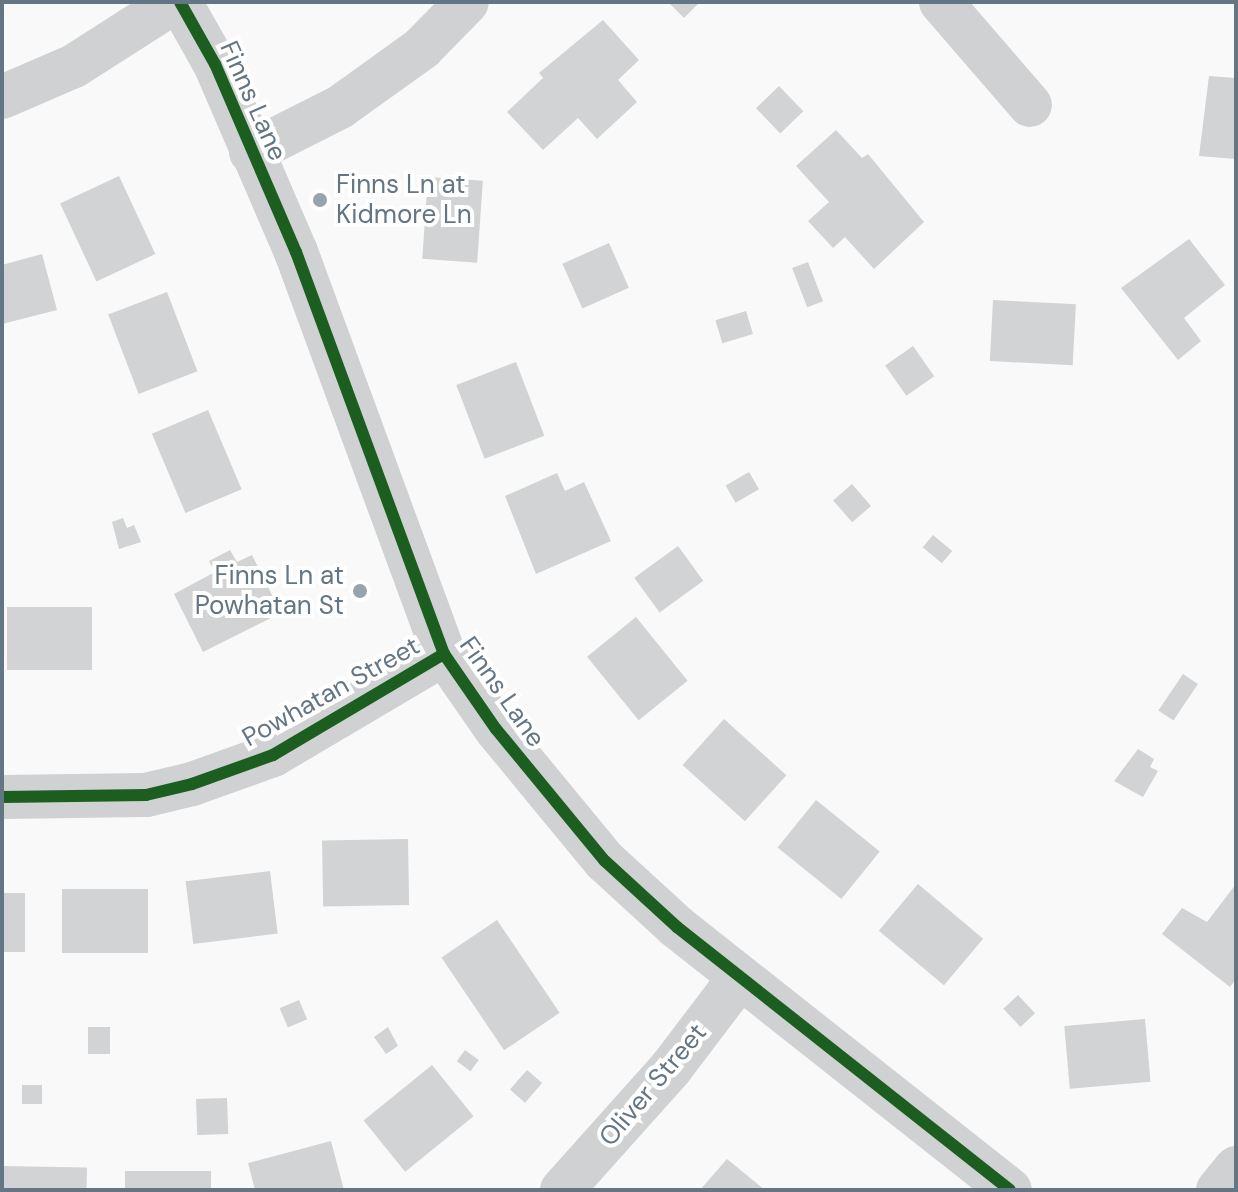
<!DOCTYPE html>
<html>
<head>
<meta charset="utf-8">
<style>
  body { margin:0 }
  #map { position:relative; width:1238px; height:1192px; overflow:hidden; background:#f9f9f9; font-family:"DM Sans",sans-serif }
  div>[style] { position:absolute }
  .building>* { inset:0; background:#d1d3d4; transform-origin:0 0 }
  .minor>* { height:44px; margin:-22px; padding:0 22px; transform-origin:22px; border-radius:22px; background:#cfd1d2 }
  .cycleway>* { height:12px; margin:-6px; padding:0 6px; transform-origin:6px; border-radius:6px; background:#1b5e20 }
  .dots>* { width:22px; height:22px; translate:-50% -50%; box-sizing:border-box; border:4px solid #fff; border-radius:50% }
  span { translate:-50% -50%; white-space:nowrap; text-align:center; line-height:1.15; -webkit-text-stroke:8px #fff; paint-order:stroke }
  .street-label { font-size:26px; color:#647684 }
  .poi-label { font-size:26px; color:#647684 }
  .left { translate:0 -50%; text-align:left }
  .right { translate:-100% -50%; text-align:right }
  .frame { position:absolute; inset:0; border:4px solid #647684; pointer-events:none }
</style>
</head>
<body>
<div id="map">
  <div class="building">
    <div style="clip-path:polygon(668px 2px,700px 2px,684px 18px)"></div>
    <div style="clip-path:polygon(603px 20px,639px 60px,618px 80px,637px 102px,597px 139px,578px 118px,543px 150px,507px 112px,543px 78px,539px 73px)"></div>
    <div style="clip-path:polygon(1209px 76px,1236px 78px,1236px 159px,1199px 156px)"></div>
    <div style="left:779px;top:86px;width:35px;height:32px;rotate:46deg"></div>
    <div style="clip-path:polygon(836px 130px,862px 158px,868px 154px,924px 222px,874px 269px,845px 237px,833px 248px,808px 221px,829px 202px,796px 166px)"></div>
    <div style="left:119px;top:176px;width:86px;height:65px;rotate:65deg"></div>
    <div style="left:428px;top:177px;width:55px;height:82px;rotate:4deg"></div>
    <div style="clip-path:polygon(1189px 239px,1225px 285px,1184px 318px,1201px 341px,1178px 360px,1121px 288px)"></div>
    <div style="left:609px;top:243px;width:49px;height:51px;rotate:66deg"></div>
    <div style="clip-path:polygon(42px 254px,57px 310px,2px 324px,2px 265px)"></div>
    <div style="left:808px;top:262px;width:42px;height:17px;rotate:69deg"></div>
    <div style="left:167px;top:292px;width:85px;height:63px;rotate:69deg"></div>
    <div style="left:993px;top:300px;width:83px;height:61px;rotate:3deg"></div>
    <div style="left:746px;top:311px;width:24px;height:32px;rotate:73deg"></div>
    <div style="left:913px;top:346px;width:37px;height:34px;rotate:55deg"></div>
    <div style="left:516px;top:362px;width:79px;height:64px;rotate:69deg"></div>
    <div style="left:208px;top:410px;width:86px;height:61px;rotate:67deg"></div>
    <div style="left:749px;top:472px;width:20px;height:27px;rotate:60deg"></div>
    <div style="clip-path:polygon(557px 473px,565px 491px,584px 482px,611px 541px,536px 574px,505px 496px)"></div>
    <div style="left:852px;top:484px;width:29px;height:25px;rotate:49deg"></div>
    <div style="clip-path:polygon(123px 518px,127px 528px,134px 525px,141px 542px,119px 549px,112px 522px)"></div>
    <div style="left:933px;top:535px;width:25px;height:16px;rotate:40deg"></div>
    <div style="left:678px;top:546px;width:43px;height:54px;rotate:54deg"></div>
    <div style="clip-path:polygon(230px 550px,237px 562px,252px 555px,281px 613px,203px 652px,174px 594px,215px 572px,209px 561px)"></div>
    <div style="left:7px;top:607px;width:85px;height:63px"></div>
    <div style="left:636px;top:617px;width:82px;height:63px;rotate:51deg"></div>
    <div style="left:1183px;top:674px;width:18px;height:44px;rotate:34deg"></div>
    <div style="left:724px;top:719px;width:84px;height:62px;rotate:42deg"></div>
    <div style="clip-path:polygon(1138px 749px,1154px 759px,1150px 767px,1158px 771px,1143px 797px,1114px 781px)"></div>
    <div style="left:816px;top:800px;width:82px;height:61px;rotate:39deg"></div>
    <div style="left:408px;top:839px;width:66px;height:86px;rotate:89deg"></div>
    <div style="left:270px;top:871px;width:63px;height:85px;rotate:83deg"></div>
    <div style="left:918px;top:884px;width:85px;height:61px;rotate:40deg"></div>
    <div style="clip-path:polygon(1236px 884px,1236px 979px,1230px 987px,1162px 934px,1182px 908px,1207px 922px)"></div>
    <div style="left:148px;top:889px;width:64px;height:86px;rotate:90deg"></div>
    <div style="left:25px;top:893px;width:59px;height:23px;rotate:90deg"></div>
    <div style="left:497px;top:920px;width:112px;height:67px;rotate:56deg"></div>
    <div style="left:1018px;top:995px;width:25px;height:20px;rotate:47deg"></div>
    <div style="left:299px;top:1000px;width:21px;height:21px;rotate:67deg"></div>
    <div style="left:1145px;top:1019px;width:63px;height:81px;rotate:85deg"></div>
    <div style="left:88px;top:1027px;width:22px;height:27px"></div>
    <div style="clip-path:polygon(388px 1027px,398px 1046px,386px 1054px,374px 1037px)"></div>
    <div style="left:465px;top:1050px;width:17px;height:14px;rotate:36deg"></div>
    <div style="left:432px;top:1065px;width:66px;height:88px;rotate:51deg"></div>
    <div style="left:527px;top:1070px;width:20px;height:26px;rotate:41deg"></div>
    <div style="left:42px;top:1085px;width:19px;height:20px;rotate:90deg"></div>
    <div style="left:227px;top:1098px;width:36px;height:31px;rotate:88deg"></div>
    <div style="clip-path:polygon(331px 1141px,344px 1190px,255px 1190px,248px 1163px)"></div>
    <div style="clip-path:polygon(727px 1159px,765px 1190px,700px 1190px)"></div>
    <div style="left:2px;top:1166px;width:85px;height:24px;rotate:1deg"></div>
    <div style="left:125px;top:1171px;width:86px;height:19px"></div>
  </div>
  <div class="minor">
    <div style="left:180px;top:2px;width:71px;rotate:60.6deg"></div>
    <div style="left:215px;top:64px;width:205px;rotate:66.7deg"></div>
    <div style="left:296px;top:252px;width:428px;rotate:69.8deg"></div>
    <div style="left:444px;top:654px;width:91px;rotate:55.3deg"></div>
    <div style="left:496px;top:729px;width:171px;rotate:50.5deg"></div>
    <div style="left:605px;top:861px;width:98px;rotate:42.5deg"></div>
    <div style="left:677px;top:927px;width:424px;rotate:38.3deg"></div>
    <div style="left:941px;top:2px;width:136px;rotate:49.2deg"></div>
    <div style="left:2px;top:97px;width:78px;rotate:-23.3deg"></div>
    <div style="left:74px;top:66px;width:119px;rotate:-32.6deg"></div>
    <div style="left:251px;top:152px;width:100px;rotate:-26.8deg"></div>
    <div style="left:340px;top:107px;width:101px;rotate:-35.7deg"></div>
    <div style="left:422px;top:48px;width:64px;rotate:-45.6deg"></div>
    <div style="left:2px;top:797px;width:144px;rotate:-0.8deg"></div>
    <div style="left:146px;top:795px;width:47px;rotate:-13.4deg"></div>
    <div style="left:192px;top:784px;width:86px;rotate:-19.7deg"></div>
    <div style="left:273px;top:755px;width:199px;rotate:-30.6deg"></div>
    <div style="left:562px;top:1190px;width:164px;rotate:-48.2deg"></div>
    <div style="left:671px;top:1068px;width:114px;rotate:-52.8deg"></div>
    <div style="left:1218px;top:1190px;width:28px;rotate:-51deg"></div>
  </div>
  <div class="cycleway">
    <div style="left:180px;top:2px;width:71px;rotate:60.6deg"></div>
    <div style="left:215px;top:64px;width:205px;rotate:66.7deg"></div>
    <div style="left:296px;top:252px;width:428px;rotate:69.8deg"></div>
    <div style="left:444px;top:654px;width:91px;rotate:55.3deg"></div>
    <div style="left:496px;top:729px;width:171px;rotate:50.5deg"></div>
    <div style="left:605px;top:861px;width:98px;rotate:42.5deg"></div>
    <div style="left:677px;top:927px;width:424px;rotate:38.3deg"></div>
    <div style="left:2px;top:797px;width:144px;rotate:-0.8deg"></div>
    <div style="left:146px;top:795px;width:47px;rotate:-13.4deg"></div>
    <div style="left:192px;top:784px;width:86px;rotate:-19.7deg"></div>
    <div style="left:273px;top:755px;width:199px;rotate:-30.6deg"></div>
  </div>
  <div class="dots">
    <div style="left:320px;top:200px;background:#98a4ad"></div>
    <div style="left:360px;top:591px;background:#98a4ad"></div>
  </div>
  <div class="street-label">
    <span style="left:253px;top:101px;rotate:66deg">Finns Lane</span>
    <span style="left:331px;top:692px;rotate:-29deg">Powhatan Street</span>
    <span style="left:502px;top:692px;rotate:55deg">Finns Lane</span>
    <span style="left:653px;top:1085px;rotate:-50deg">Oliver Street</span>
  </div>
  <div class="poi-label">
    <span class="left" style="left:336px;top:200px">Finns Ln at<br>Kidmore Ln</span>
    <span class="right" style="left:344px;top:591px">Finns Ln at<br>Powhatan St</span>
  </div>
  <div class="frame"></div>
</div>
</body>
</html>
